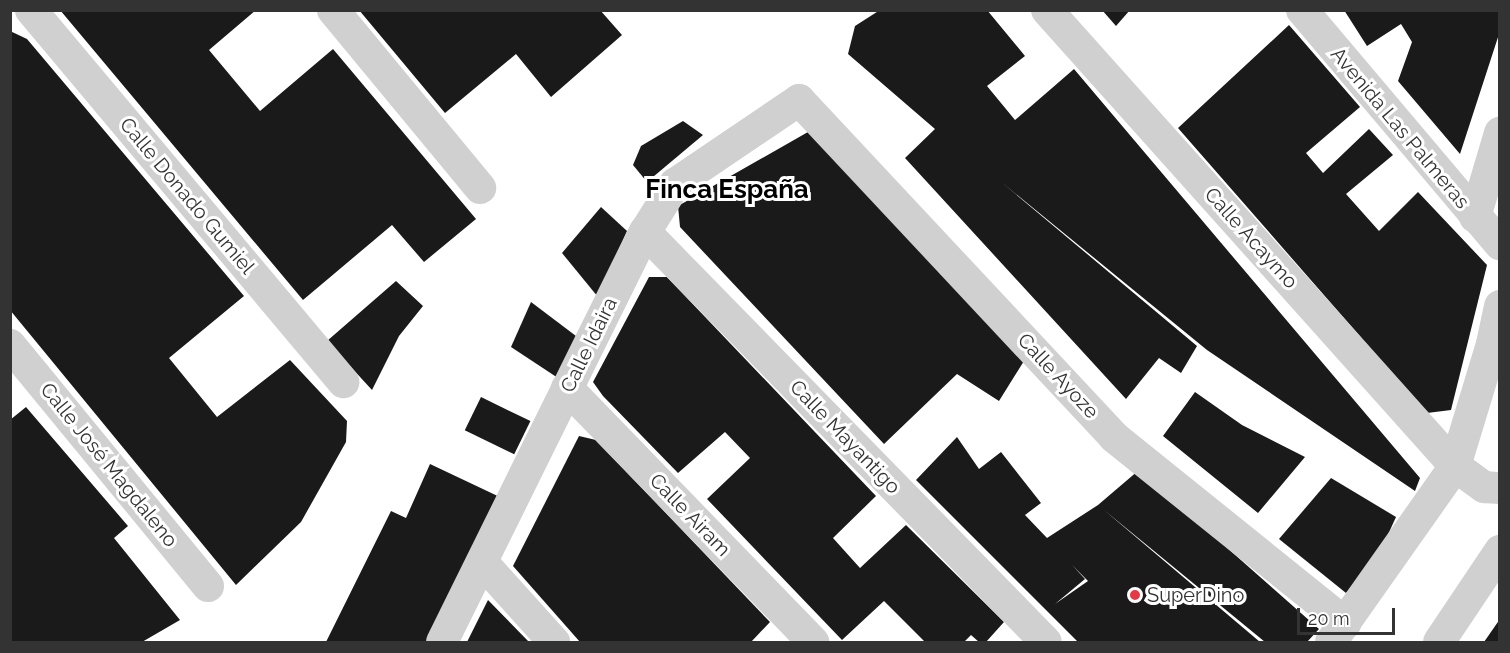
<!DOCTYPE html>
<html>
<head>
<meta charset="utf-8">
<style>
  body { margin:0 }
  #map { position:relative; width:1510px; height:653px; overflow:hidden; background:#fff; font-family:Raleway,sans-serif }
  div>[style] { position:absolute }
  .building>* { inset:0; background:#1a1a1a; transform-origin:0 0 }
  .minor>* { height:32px; margin:-16px; padding:0 16px; transform-origin:16px; border-radius:16px; background:#d0d0d0 }
  .dots>* { width:16px; height:16px; translate:-50% -50%; box-sizing:border-box; border:3px solid #fff; border-radius:50% }
  span { translate:-50% -50%; white-space:nowrap; text-align:center; line-height:1.15; -webkit-text-stroke:6px #fff; paint-order:stroke }
  .street-label { font-size:20px; color:#333 }
  .poi-label { font-size:20px; color:#333 }
  .left { translate:0 -50%; text-align:left }
  .district-label { font-size:26px; color:#000; font-weight:700 }
  .frame { position:absolute; inset:0; border:12px solid #333; pointer-events:none }
  .scale { position:absolute; left:1297px; top:608px; width:98px; height:27px; box-sizing:border-box; border:3px solid #333; border-top:0; padding-left:8px; font-size:18px; line-height:21px; white-space:nowrap; color:#333; -webkit-text-stroke:4px #fff; paint-order:stroke }
</style>
</head>
<body>
<div id="map">
  <div class="building">
    <div style="clip-path:polygon(60px 10px,256px 10px,209px 50px,260px 111px,333px 49px,476px 219px,424px 262px,392px 225px,303px 300px)"></div>
    <div style="clip-path:polygon(359px 10px,600px 10px,622px 35px,551px 97px,516px 54px,445px 113px)"></div>
    <div style="clip-path:polygon(880px 10px,987px 10px,1025px 56px,987px 86px,1015px 120px,1074px 69px,1420px 478px,1415px 491px,1207px 350px,1000px 181px,1197px 346px,1181px 373px,1159px 358px,1126px 399px,905px 158px,935px 129px,848px 54px,855px 26px)"></div>
    <div style="clip-path:polygon(1102px 10px,1130px 10px,1116px 26px)"></div>
    <div style="clip-path:polygon(1344px 10px,1500px 10px,1500px 31px,1460px 154px,1398px 81px,1412px 42px,1401px 24px,1367px 46px)"></div>
    <div style="clip-path:polygon(1289px 25px,1360px 107px,1306px 153px,1323px 173px,1369px 129px,1393px 155px,1346px 194px,1379px 231px,1418px 192px,1487px 265px,1451px 410px,1427px 413px,1178px 128px)"></div>
    <div style="clip-path:polygon(10px 31px,27px 39px,244px 296px,169px 358px,217px 417px,290px 360px,347px 421px,346px 442px,301px 522px,236px 585px,10px 310px)"></div>
    <div style="clip-path:polygon(683px 121px,703px 135px,647px 182px,633px 165px,641px 146px)"></div>
    <div style="clip-path:polygon(808px 132px,1024px 361px,999px 401px,957px 374px,884px 444px,680px 227px,678px 206px)"></div>
    <div style="clip-path:polygon(601px 207px,627px 231px,598px 297px,562px 253px)"></div>
    <div style="clip-path:polygon(649px 277px,667px 277px,876px 496px,833px 538px,860px 568px,906px 525px,1004px 622px,986px 642px,979px 642px,971px 635px,964px 642px,925px 642px,884px 601px,842px 640px,707px 499px,750px 458px,725px 432px,678px 473px,603px 396px,593px 382px)"></div>
    <div style="clip-path:polygon(396px 281px,423px 306px,399px 336px,372px 390px,327px 341px)"></div>
    <div style="clip-path:polygon(531px 302px,576px 336px,558px 378px,511px 347px)"></div>
    <div style="clip-path:polygon(1195px 392px,1242px 425px,1305px 457px,1258px 513px,1163px 436px)"></div>
    <div style="left:481px;top:397px;width:55px;height:37px;rotate:26deg"></div>
    <div style="clip-path:polygon(26px 407px,128px 526px,114px 538px,180px 620px,142px 642px,10px 642px,10px 420px)"></div>
    <div style="clip-path:polygon(579px 436px,596px 440px,770px 622px,751px 642px,580px 642px,513px 566px)"></div>
    <div style="clip-path:polygon(evenodd,957px 437px,979px 469px,1001px 452px,1041px 503px,1025px 515px,1047px 538px,1098px 505px,1139px 470px,1319px 629px,1307px 642px,1265px 642px,1104px 510px,1260px 642px,1078px 642px,916px 480px,957px 437px,1072px 565px,1088px 581px,1055px 604px,1085px 579px,1072px 565px)"></div>
    <div style="clip-path:polygon(430px 464px,504px 499px,433px 642px,326px 642px,391px 511px,406px 518px)"></div>
    <div style="clip-path:polygon(1331px 478px,1396px 517px,1380px 552px,1346px 593px,1279px 539px)"></div>
    <div style="clip-path:polygon(488px 600px,529px 642px,467px 642px)"></div>
    <div style="clip-path:polygon(1500px 619px,1500px 642px,1484px 642px)"></div>
  </div>
  <div class="minor">
    <div style="left:31px;top:10px;width:486px;rotate:50deg"></div>
    <div style="left:333px;top:10px;width:231px;rotate:50.4deg"></div>
    <div style="left:1047px;top:10px;width:612px;rotate:48.18deg"></div>
    <div style="left:1455px;top:466px;width:36px;rotate:36deg"></div>
    <div style="left:1484px;top:487px;width:16px;rotate:4deg"></div>
    <div style="left:1302px;top:10px;width:307px;rotate:49.8deg"></div>
    <div style="left:1475px;top:217px;width:88px;rotate:-73.4deg"></div>
    <div style="left:645px;top:232px;width:573px;rotate:45.64deg"></div>
    <div style="left:10px;top:345px;width:312px;rotate:50.6deg"></div>
    <div style="left:567px;top:388px;width:354px;rotate:45.9deg"></div>
    <div style="left:482px;top:562px;width:108px;rotate:48deg"></div>
    <div style="left:442px;top:642px;width:458px;rotate:-63.7deg"></div>
    <div style="left:645px;top:232px;width:57px;rotate:-58deg"></div>
    <div style="left:675px;top:184px;width:150px;rotate:-34.1deg"></div>
    <div style="left:799px;top:100px;width:461px;rotate:46.9deg"></div>
    <div style="left:1114px;top:437px;width:297px;rotate:38.8deg"></div>
    <div style="left:1331px;top:642px;width:215px;rotate:-54.8deg"></div>
    <div style="left:1455px;top:466px;width:127px;rotate:-73.1deg"></div>
    <div style="left:1492px;top:344px;width:39px;rotate:-78deg"></div>
    <div style="left:1439px;top:642px;width:110px;rotate:-56.2deg"></div>
  </div>
  <div class="dots">
    <div style="left:1135px;top:595px;background:#e63946"></div>
  </div>
  <div class="street-label">
    <span style="left:1400px;top:128px;rotate:50deg">Avenida Las Palmeras</span>
    <span style="left:187px;top:196px;rotate:50deg">Calle Donado Gumiel</span>
    <span style="left:1251px;top:238px;rotate:48deg">Calle Acaymo</span>
    <span style="left:589px;top:345px;rotate:-64deg">Calle Idaira</span>
    <span style="left:1058px;top:376px;rotate:47deg">Calle Ayoze</span>
    <span style="left:845px;top:437px;rotate:46deg">Calle Mayantigo</span>
    <span style="left:109px;top:465px;rotate:51deg">Calle José Magdaleno</span>
    <span style="left:690px;top:515px;rotate:46deg">Calle Airam</span>
  </div>
  <div class="poi-label">
    <span class="left" style="left:1147px;top:595px">SuperDino</span>
  </div>
  <div class="district-label">
    <span style="left:727px;top:190px">Finca España</span>
  </div>
  <div class="frame"></div>
  <div class="scale">20 m</div>
</div>
</body>
</html>
